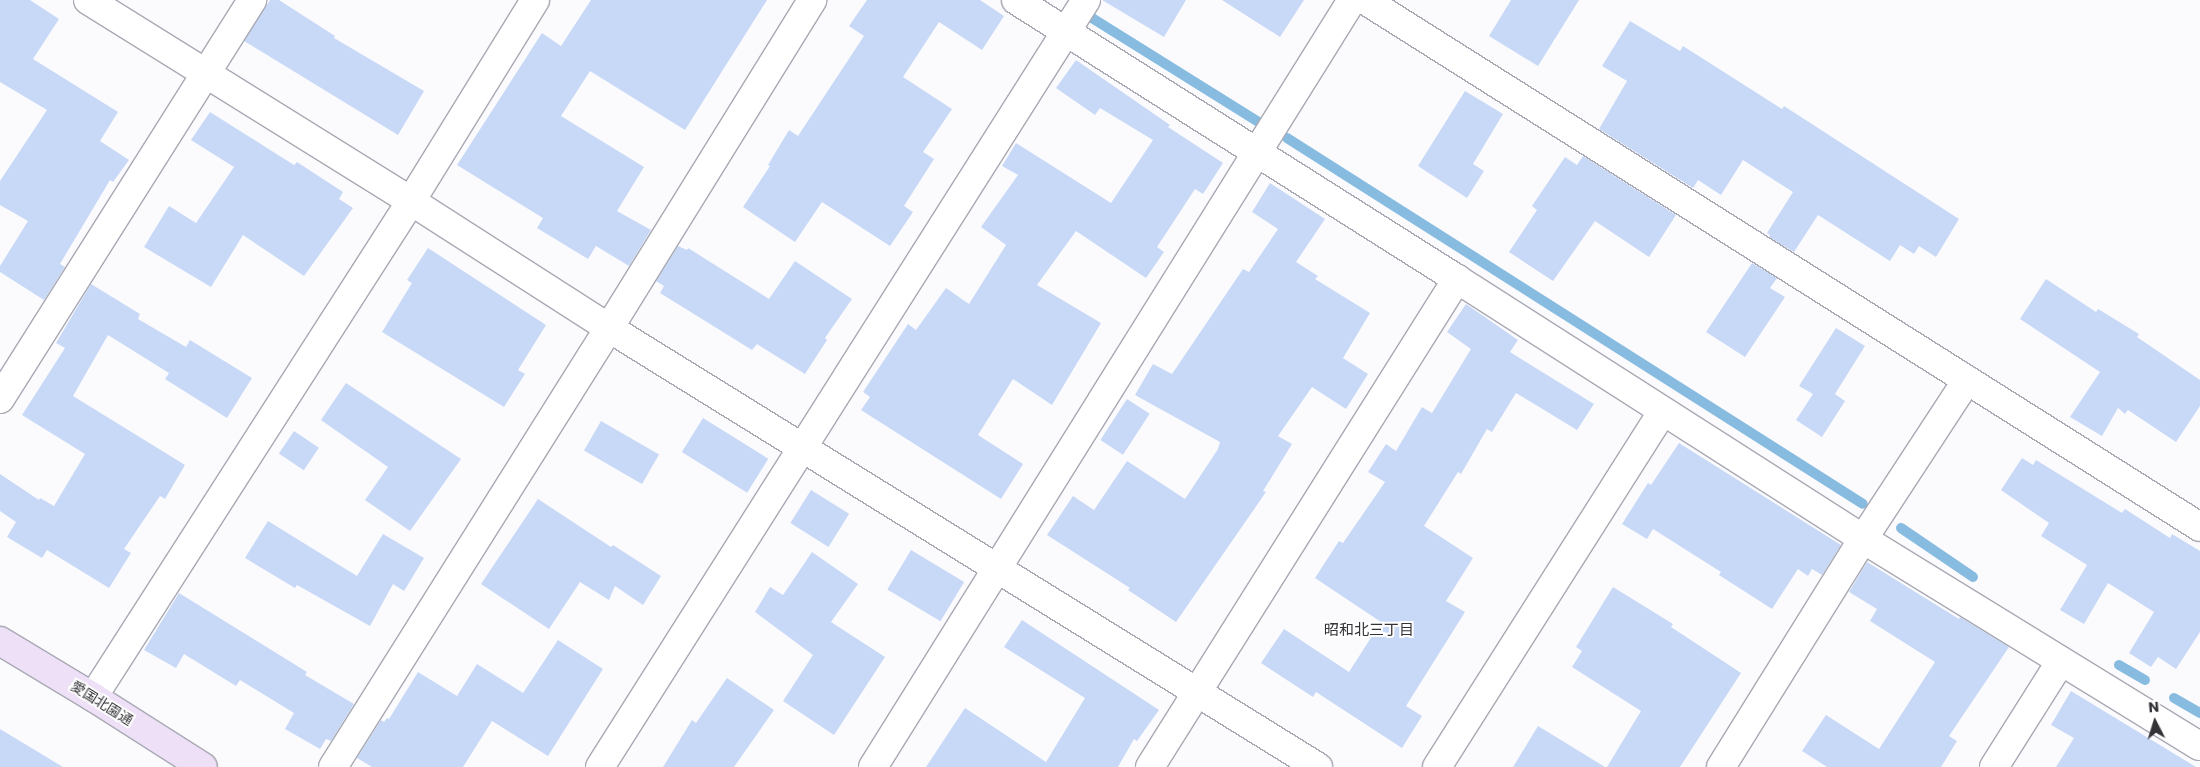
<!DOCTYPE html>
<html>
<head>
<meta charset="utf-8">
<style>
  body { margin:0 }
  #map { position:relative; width:2200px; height:767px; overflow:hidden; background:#fbfbfe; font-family:Poppins,"Noto Sans JP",sans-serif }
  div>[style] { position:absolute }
  .stream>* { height:10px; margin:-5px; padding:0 5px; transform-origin:5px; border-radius:5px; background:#87bce0 }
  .building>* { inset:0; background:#c8d9f7; transform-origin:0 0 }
  .roads { filter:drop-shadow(1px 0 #a9a9b4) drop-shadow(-1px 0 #a9a9b4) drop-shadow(0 1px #a9a9b4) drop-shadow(0 -1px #a9a9b4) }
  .street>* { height:28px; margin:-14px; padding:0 14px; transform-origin:14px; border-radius:14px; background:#fff }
  .secondary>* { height:28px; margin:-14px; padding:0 14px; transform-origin:14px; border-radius:14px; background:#ede0f7 }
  span { translate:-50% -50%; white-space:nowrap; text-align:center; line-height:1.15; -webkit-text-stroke:4px #fff; paint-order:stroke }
  .street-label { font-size:14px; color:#333337 }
  .neighbourhood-label { font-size:15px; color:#333337 }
  .north { position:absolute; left:2130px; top:697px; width:50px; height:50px; -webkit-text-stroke:4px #fff; paint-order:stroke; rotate:355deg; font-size:14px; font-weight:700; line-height:20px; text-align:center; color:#333337 }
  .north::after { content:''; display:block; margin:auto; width:18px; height:22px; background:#333337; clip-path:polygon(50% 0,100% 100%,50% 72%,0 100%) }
</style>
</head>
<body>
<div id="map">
  <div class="stream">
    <div style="left:1092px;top:18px;width:195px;rotate:32deg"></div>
    <div style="left:1287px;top:138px;width:682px;rotate:32.43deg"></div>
    <div style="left:1901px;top:528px;width:87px;rotate:34.2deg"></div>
    <div style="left:2119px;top:665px;width:30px;rotate:30deg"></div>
    <div style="left:2174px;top:698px;width:30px;rotate:30deg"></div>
  </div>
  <div class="building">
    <div style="clip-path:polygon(0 0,30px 0,59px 19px,33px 59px,118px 112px,100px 141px,129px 160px,113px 182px,110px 180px,60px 264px,65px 267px,44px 300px,0 272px,0 266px,28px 221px,0 205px,0 181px,47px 110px,0 82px)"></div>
    <div style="clip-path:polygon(270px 0,279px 0,335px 36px,334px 38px,424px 91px,398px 135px,244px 41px)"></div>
    <div style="clip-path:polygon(591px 0,767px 0,685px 130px,590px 71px,561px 116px,644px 167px,617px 211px,651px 230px,629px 266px,596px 246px,588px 259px,537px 228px,543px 218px,457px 165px,542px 33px,561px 46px)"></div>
    <div style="clip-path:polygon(867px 0,980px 0,1004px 16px,982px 50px,939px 22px,903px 77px,952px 109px,923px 152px,934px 159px,904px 206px,913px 212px,890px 246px,822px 202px,795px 242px,743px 207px,770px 166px,768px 165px,789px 130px,798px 136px,864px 36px,849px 26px)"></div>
    <div style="clip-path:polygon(1102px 0,1186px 0,1164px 37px)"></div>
    <div style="clip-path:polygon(1222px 0,1304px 0,1280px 37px)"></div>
    <div style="clip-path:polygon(1511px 0,1579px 0,1538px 66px,1489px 36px)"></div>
    <div style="clip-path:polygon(1630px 21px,1680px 51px,1683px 46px,1782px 109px,1784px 106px,1959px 219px,1936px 257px,1919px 246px,1914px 254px,1900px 245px,1890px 261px,1818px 215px,1794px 252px,1769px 237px,1770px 235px,1767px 233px,1793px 192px,1743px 160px,1721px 195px,1698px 180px,1693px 188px,1599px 129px,1627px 81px,1602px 66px)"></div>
    <div style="clip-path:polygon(1076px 60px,1170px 125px,1168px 127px,1223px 163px,1203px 194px,1195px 189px,1157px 247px,1164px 252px,1146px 278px,1076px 231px,1037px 285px,1101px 323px,1052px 405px,1013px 379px,978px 435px,1023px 464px,1001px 499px,861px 410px,870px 397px,863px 392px,908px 324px,916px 330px,946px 288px,969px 304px,1006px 245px,981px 227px,1018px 175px,1002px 166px,1016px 143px,1111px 203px,1153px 140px,1100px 108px,1095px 115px,1056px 88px)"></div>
    <div style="clip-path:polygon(1465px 91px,1503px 114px,1473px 164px,1484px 171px,1467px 198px,1418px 166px)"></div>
    <div style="clip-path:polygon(210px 112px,294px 165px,297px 162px,343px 192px,339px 199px,353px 208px,304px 276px,243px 235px,211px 287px,144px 247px,169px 206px,196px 223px,234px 167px,191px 140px)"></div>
    <div style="clip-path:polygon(1583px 156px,1676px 215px,1649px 257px,1595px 221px,1553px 281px,1509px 252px,1537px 210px,1532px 206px,1565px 157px,1577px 165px)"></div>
    <div style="clip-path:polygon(1270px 183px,1325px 219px,1296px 262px,1318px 276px,1315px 279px,1370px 313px,1343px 358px,1368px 374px,1346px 409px,1312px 387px,1278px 436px,1292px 444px,1263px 491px,1266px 492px,1176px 622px,1128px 590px,1130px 588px,1047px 535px,1073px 496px,1094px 510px,1127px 461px,1185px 499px,1218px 449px,1220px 442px,1135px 395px,1153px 364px,1172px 374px,1243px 269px,1249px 272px,1278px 229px,1252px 212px)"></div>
    <div style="clip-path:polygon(678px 246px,687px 250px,688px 248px,769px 299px,795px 261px,852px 299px,825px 338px,827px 340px,805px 374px,757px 344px,752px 350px,660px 293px,664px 286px,656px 281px)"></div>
    <div style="clip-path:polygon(428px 248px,546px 325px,518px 370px,525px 374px,504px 407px,382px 332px,412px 283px,407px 280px)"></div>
    <div style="clip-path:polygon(1752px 263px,1777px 278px,1770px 288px,1785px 297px,1745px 357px,1706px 332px)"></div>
    <div style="clip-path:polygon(2046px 279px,2096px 312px,2098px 309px,2139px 334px,2137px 337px,2200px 380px,2200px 406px,2176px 442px,2128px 410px,2125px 414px,2118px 408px,2102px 436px,2070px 417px,2100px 372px,2020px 319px)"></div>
    <div style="clip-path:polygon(91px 284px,140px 314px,138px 319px,186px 347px,190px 340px,252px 378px,227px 418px,165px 379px,169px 373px,108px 335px,73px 396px,185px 465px,165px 499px,160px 496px,124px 549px,131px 553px,109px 588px,47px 550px,42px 558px,7px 537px,16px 522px,0 511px,0 474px,39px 500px,40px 498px,54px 506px,85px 454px,22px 415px,65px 348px,56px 343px)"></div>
    <div style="clip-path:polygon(1466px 304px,1518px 340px,1510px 352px,1594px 404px,1577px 430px,1516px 393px,1492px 432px,1487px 429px,1461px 474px,1458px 472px,1424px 526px,1473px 558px,1446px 601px,1465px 612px,1406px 706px,1422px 716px,1402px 748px,1316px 692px,1313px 697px,1261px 663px,1284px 629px,1349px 672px,1381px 622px,1315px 578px,1339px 541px,1343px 543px,1385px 482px,1368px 472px,1386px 444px,1396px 451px,1422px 407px,1432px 413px,1471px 349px,1447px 332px)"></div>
    <div style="clip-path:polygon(1836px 328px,1865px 346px,1835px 394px,1845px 401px,1822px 437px,1796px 420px,1813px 394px,1799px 386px)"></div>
    <div style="clip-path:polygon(346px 383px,461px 459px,410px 531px,365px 500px,388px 467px,321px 420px)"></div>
    <div style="left:1127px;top:399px;width:27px;height:49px;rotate:33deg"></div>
    <div style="left:703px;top:418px;width:77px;height:40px;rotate:32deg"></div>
    <div style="left:601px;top:421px;width:67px;height:34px;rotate:30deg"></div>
    <div style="left:294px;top:431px;width:30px;height:27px;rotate:34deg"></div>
    <div style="clip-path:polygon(1679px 443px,1841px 545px,1822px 575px,1812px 569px,1808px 576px,1798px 569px,1772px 609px,1719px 575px,1721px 572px,1653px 529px,1647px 539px,1622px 524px,1648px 483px,1651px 485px)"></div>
    <div style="clip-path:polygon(2022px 458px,2033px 465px,2036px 460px,2122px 513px,2125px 509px,2170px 538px,2172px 534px,2200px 551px,2200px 632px,2176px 669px,2158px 657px,2151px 667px,2129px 653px,2154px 612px,2108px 583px,2084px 624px,2060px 610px,2087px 565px,2041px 536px,2049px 523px,2001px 490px)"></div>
    <div style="left:811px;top:490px;width:45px;height:39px;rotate:32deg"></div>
    <div style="clip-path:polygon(538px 499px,611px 547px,613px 545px,661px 576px,643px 605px,615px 586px,609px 600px,580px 582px,549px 629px,481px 584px)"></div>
    <div style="clip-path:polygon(268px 521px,357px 576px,383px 534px,424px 558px,404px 591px,393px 584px,370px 626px,297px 585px,295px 588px,245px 558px)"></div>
    <div style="left:911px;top:550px;width:62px;height:46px;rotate:31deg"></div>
    <div style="clip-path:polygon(812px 552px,858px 584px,831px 622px,885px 657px,834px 735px,783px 701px,813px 655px,755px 612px,770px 587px,783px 595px)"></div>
    <div style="clip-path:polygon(1867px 562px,1959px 619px,1960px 617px,2009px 647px,1949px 736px,1957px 741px,1941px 767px,1827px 767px,1802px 751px,1826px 715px,1879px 749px,1935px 662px,1870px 621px,1877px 609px,1849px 592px)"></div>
    <div style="clip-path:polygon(1613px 587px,1673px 624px,1671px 627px,1741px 673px,1680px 767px,1607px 767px,1641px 711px,1572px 667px,1582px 651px,1576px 647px)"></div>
    <div style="clip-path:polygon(179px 593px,307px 672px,305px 675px,354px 704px,331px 741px,326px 739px,320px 749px,285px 729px,294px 713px,240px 680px,236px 686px,184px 654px,176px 668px,144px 650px)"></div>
    <div style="clip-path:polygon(1022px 620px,1159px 710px,1137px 741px,1134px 739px,1118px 767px,926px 767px,965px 708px,1046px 762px,1085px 698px,1004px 647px)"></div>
    <div style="clip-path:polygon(558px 640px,603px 669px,548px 756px,492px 721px,463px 767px,372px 767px,357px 758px,381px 720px,384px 722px,387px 718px,389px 719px,418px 672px,457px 696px,477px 664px,523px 693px)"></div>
    <div style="clip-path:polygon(727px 678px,774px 710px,734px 767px,663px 767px,692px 720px,696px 723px)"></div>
    <div style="clip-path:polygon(2071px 691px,2196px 767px,2056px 767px,2074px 738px,2051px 725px)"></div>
    <div style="clip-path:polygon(1538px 726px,1605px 767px,1513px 767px)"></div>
    <div style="clip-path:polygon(0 729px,63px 767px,0 767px)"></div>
  </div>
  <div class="roads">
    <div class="street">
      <div style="left:88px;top:0;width:380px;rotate:31.9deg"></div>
      <div style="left:411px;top:201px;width:235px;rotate:32.7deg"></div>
      <div style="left:609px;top:328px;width:834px;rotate:31.77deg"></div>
      <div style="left:1016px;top:0;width:522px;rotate:32.32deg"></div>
      <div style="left:1457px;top:279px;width:482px;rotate:32.6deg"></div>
      <div style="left:1863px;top:539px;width:395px;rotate:31.6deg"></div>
      <div style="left:1365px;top:0;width:987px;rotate:32.26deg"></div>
      <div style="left:0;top:399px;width:472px;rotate:-57.7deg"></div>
      <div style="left:93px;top:697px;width:589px;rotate:-57.33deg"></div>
      <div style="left:411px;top:201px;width:236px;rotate:-58.3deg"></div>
      <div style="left:333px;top:767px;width:519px;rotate:-57.84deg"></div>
      <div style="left:609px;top:328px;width:386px;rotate:-58.2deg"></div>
      <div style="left:600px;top:767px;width:908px;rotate:-57.64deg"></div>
      <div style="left:873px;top:767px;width:904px;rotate:-58.01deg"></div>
      <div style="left:1150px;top:767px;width:577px;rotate:-57.83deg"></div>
      <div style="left:1437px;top:767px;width:420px;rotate:-57.6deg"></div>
      <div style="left:1721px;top:767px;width:269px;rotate:-58.1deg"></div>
      <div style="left:1863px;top:539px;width:190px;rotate:-56.8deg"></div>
      <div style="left:1994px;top:767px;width:125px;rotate:-57.7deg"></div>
    </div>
    <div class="secondary">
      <div style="left:0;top:641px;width:109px;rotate:31.1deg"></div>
      <div style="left:93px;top:697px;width:130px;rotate:32.5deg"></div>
    </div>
  </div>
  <div class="street-label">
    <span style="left:102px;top:703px;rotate:32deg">愛国北園通</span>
  </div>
  <div class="neighbourhood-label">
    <span style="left:1369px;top:630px">昭和北三丁目</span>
  </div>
  <div class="north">N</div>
</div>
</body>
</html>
